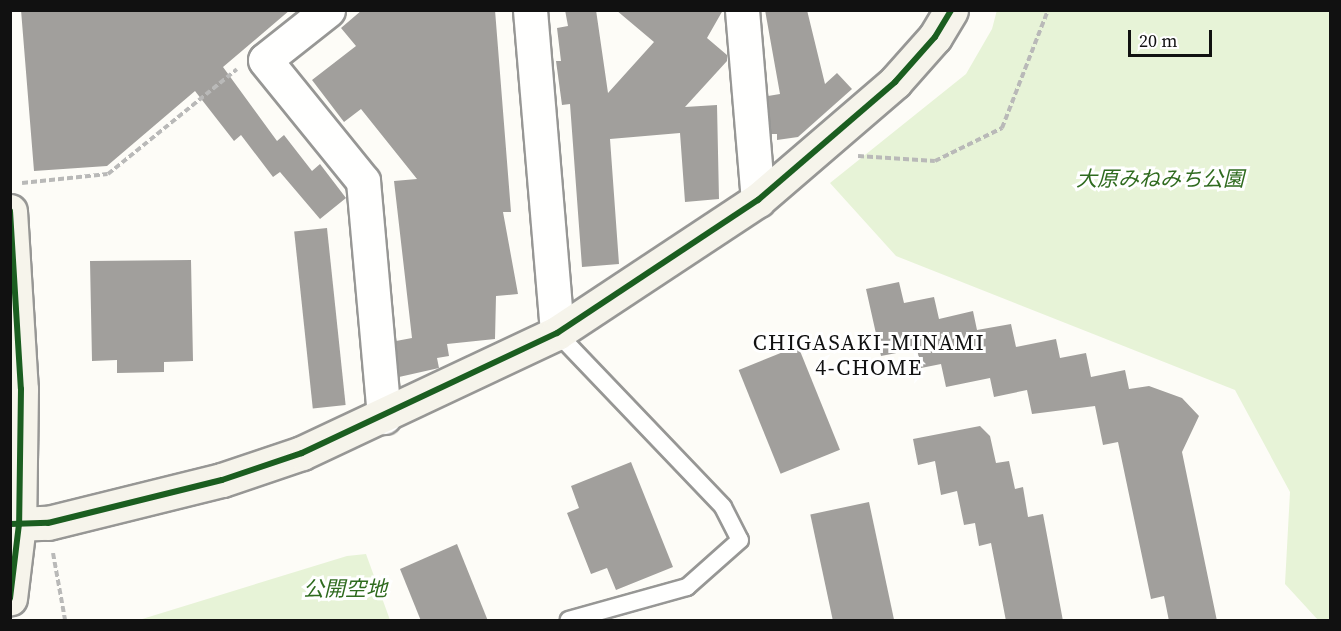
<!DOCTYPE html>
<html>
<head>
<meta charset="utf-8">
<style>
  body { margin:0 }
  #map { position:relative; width:1341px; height:631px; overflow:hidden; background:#fdfcf7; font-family:"Source Serif 4","Noto Sans JP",serif }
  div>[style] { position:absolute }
  .green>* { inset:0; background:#e7f3d7 }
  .building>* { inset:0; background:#a19f9c; transform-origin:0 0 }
  .path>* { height:4px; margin-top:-2px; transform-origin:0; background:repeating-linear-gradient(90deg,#b9b9b8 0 6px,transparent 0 9px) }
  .roads { filter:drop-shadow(2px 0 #979795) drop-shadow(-2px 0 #979795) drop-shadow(0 2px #979795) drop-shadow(0 -2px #979795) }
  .lane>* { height:16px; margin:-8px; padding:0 8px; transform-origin:8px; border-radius:8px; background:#fffffe }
  .street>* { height:33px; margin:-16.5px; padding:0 16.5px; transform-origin:16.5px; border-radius:16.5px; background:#fffffe }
  .secondary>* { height:33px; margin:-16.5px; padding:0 16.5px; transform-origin:16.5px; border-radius:16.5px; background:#f6f4eb }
  .cycleway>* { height:6px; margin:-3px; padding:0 3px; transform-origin:3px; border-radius:3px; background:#1b5e20 }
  span { translate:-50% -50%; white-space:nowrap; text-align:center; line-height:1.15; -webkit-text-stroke:6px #fff; paint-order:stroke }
  .park-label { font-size:21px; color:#2f6b1f; font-style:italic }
  .neighbourhood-label { font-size:22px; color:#111; letter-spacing:1.5px }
  .frame { position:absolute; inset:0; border:12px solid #111; pointer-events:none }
  .scale { position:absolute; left:1128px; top:30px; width:84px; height:27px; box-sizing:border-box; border:3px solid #111; border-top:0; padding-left:8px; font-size:18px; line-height:21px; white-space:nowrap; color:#111; -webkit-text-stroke:4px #fff; paint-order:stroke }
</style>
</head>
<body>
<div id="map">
  <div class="green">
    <div style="clip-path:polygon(997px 10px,1330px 11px,1330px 620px,1318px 620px,1285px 584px,1290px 492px,1235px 390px,896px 256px,830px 183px,966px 74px,992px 29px)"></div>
    <div style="clip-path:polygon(366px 554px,390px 620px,139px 620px,347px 556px)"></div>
  </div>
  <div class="building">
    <div style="clip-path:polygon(21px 10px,290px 10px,223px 67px,277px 141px,284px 135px,312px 171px,320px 164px,346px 198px,320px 219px,280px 172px,273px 177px,241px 135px,234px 141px,195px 91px,107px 166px,34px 171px)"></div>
    <div style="clip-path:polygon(362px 10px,495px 10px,511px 212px,503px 212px,518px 294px,496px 296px,495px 339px,447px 344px,449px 356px,437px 358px,439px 368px,399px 377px,396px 341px,412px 338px,394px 181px,417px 179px,361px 109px,344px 122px,312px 80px,356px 46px,341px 28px)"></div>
    <div style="clip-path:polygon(565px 10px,596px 10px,608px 93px,654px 42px,616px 10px,723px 10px,707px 38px,727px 55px,727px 61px,685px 107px,717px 105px,719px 199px,685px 202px,680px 133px,610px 139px,619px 264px,582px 267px,570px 104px,562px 105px,556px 61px,561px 61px,557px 28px,568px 26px)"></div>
    <div style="clip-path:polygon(765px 10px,807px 10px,825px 84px,837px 73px,852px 89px,798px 137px,777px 140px,777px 134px,771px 134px,768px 96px,780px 94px)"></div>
    <div style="left:327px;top:228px;width:178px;height:33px;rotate:84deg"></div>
    <div style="clip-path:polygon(191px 260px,193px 361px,164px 362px,164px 372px,117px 373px,117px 360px,92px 361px,90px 261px)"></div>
    <div style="clip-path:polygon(899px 282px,904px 303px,934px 297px,939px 319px,973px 311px,977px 330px,1011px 324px,1016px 347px,1056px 339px,1060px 358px,1086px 353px,1091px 377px,1125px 370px,1129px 389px,1149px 386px,1182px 398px,1199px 416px,1182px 452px,1217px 621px,1169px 621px,1164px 596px,1151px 599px,1118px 442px,1103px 445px,1095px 406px,1032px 414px,1027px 390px,994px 397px,990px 378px,946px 387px,941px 364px,921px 368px,917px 349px,881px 356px,866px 289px)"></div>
    <div style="left:798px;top:346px;width:112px;height:64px;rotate:68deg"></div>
    <div style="clip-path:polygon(980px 426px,990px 436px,996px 463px,1009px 461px,1015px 489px,1023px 487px,1028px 517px,1043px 514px,1063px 621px,1006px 621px,991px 543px,979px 546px,975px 523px,964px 525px,957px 491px,941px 495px,935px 461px,918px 465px,913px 439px)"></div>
    <div style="clip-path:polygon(631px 462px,673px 567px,616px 590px,607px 568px,591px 574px,567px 513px,579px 508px,571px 486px)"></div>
    <div style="left:869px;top:502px;width:122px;height:60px;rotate:78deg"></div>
    <div style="clip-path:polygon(457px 544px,488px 621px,421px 621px,400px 569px)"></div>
  </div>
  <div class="path">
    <div style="left:858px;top:156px;width:77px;rotate:3.7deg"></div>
    <div style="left:935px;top:161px;width:75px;rotate:-26.2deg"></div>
    <div style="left:1002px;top:128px;width:127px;rotate:-68.7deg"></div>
    <div style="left:22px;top:183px;width:86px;rotate:-6deg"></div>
    <div style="left:108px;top:174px;width:166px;rotate:-39.1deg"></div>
    <div style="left:53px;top:553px;width:68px;rotate:79.8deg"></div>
  </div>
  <div class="roads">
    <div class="lane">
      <div style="left:557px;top:333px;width:240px;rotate:46.3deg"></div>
      <div style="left:723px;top:507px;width:37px;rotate:63deg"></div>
      <div style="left:740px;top:540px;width:71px;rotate:138.4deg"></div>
      <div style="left:687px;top:587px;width:123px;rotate:164.4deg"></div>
    </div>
    <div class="street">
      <div style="left:328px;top:10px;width:80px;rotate:141.6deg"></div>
      <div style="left:265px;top:60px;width:156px;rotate:51deg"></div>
      <div style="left:363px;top:181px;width:237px;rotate:84.9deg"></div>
      <div style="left:530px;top:10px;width:324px;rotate:85.2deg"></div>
      <div style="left:742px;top:10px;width:191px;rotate:85.2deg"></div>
    </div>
    <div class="secondary">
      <div style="left:10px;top:211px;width:178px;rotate:86.5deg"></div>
      <div style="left:21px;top:389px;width:135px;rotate:90.8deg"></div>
      <div style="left:19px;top:524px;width:75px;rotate:96.9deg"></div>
      <div style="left:10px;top:524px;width:38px;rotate:-2deg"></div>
      <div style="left:48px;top:523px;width:179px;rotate:-13.9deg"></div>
      <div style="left:222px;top:480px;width:84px;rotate:-18.6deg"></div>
      <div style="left:302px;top:453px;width:282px;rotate:-25.2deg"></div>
      <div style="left:557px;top:333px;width:241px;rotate:-33.5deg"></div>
      <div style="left:758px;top:200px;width:181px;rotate:-40.7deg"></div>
      <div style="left:895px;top:82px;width:60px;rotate:-48.4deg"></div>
      <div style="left:935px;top:37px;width:31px;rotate:-59deg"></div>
    </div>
  </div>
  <div class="cycleway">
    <div style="left:10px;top:211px;width:178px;rotate:86.5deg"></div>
    <div style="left:21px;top:389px;width:135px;rotate:90.8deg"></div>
    <div style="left:19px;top:524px;width:75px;rotate:96.9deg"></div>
    <div style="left:10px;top:524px;width:38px;rotate:-2deg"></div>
    <div style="left:48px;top:523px;width:179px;rotate:-13.9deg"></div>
    <div style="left:222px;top:480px;width:84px;rotate:-18.6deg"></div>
    <div style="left:302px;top:453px;width:282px;rotate:-25.2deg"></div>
    <div style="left:557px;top:333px;width:241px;rotate:-33.5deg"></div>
    <div style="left:758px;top:200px;width:181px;rotate:-40.7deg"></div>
    <div style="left:895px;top:82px;width:60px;rotate:-48.4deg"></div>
    <div style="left:935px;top:37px;width:31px;rotate:-59deg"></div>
  </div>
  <div class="park-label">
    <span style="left:1160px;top:179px">大原みねみち公園</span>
    <span style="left:345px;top:589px">公開空地</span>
  </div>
  <div class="neighbourhood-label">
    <span style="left:869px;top:355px">CHIGASAKI-MINAMI<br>4-CHOME</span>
  </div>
  <div class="frame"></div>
  <div class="scale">20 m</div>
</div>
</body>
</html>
